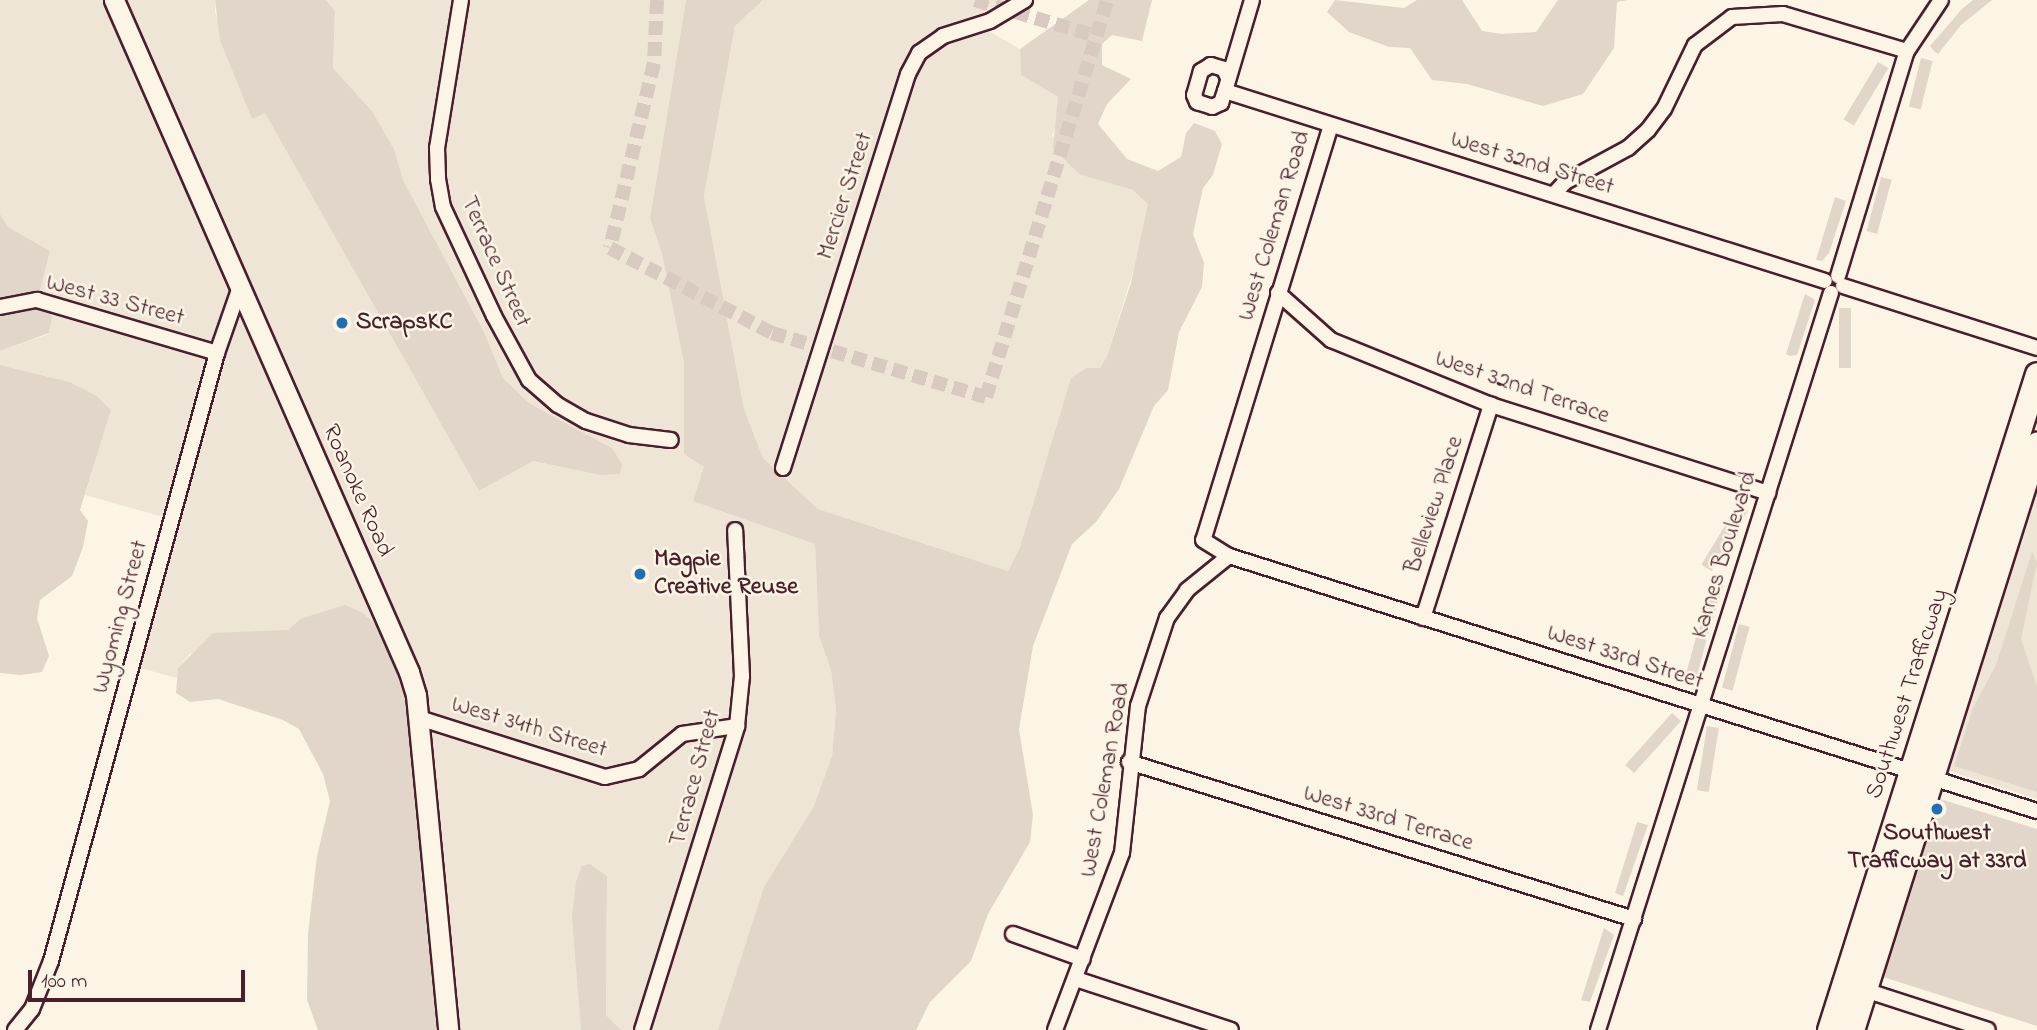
<!DOCTYPE html>
<html>
<head>
<meta charset="utf-8">
<style>
  body { margin:0 }
  #map { position:relative; width:2037px; height:1030px; overflow:hidden; background:#fcf5e5; font-family:"Indie Flower",sans-serif }
  div>[style] { position:absolute }
  .built>* { inset:0; background:#eee5d7 }
  .green>* { inset:0; background:#e2d5ca; transform-origin:0 0 }
  .street-tunnel>* { height:14px; margin-top:-7px; transform-origin:0; background:repeating-linear-gradient(90deg,#d8cac0 0 14px,transparent 0 21px) }
  .roads { filter:drop-shadow(2px 0 #4a1f2b) drop-shadow(-2px 0 #4a1f2b) drop-shadow(0 2px #4a1f2b) drop-shadow(0 -2px #4a1f2b) }
  .street>* { height:14px; margin:-7px; padding:0 7px; transform-origin:7px; border-radius:7px; background:#fcf5e5 }
  .secondary>* { height:19px; margin:-9.5px; padding:0 9.5px; transform-origin:9.5px; border-radius:9.5px; background:#fcf5e5 }
  .primary>* { height:23px; margin:-11.5px; padding:0 11.5px; transform-origin:11.5px; border-radius:11.5px; background:#fcf5e5 }
  .dots>* { width:19px; height:19px; translate:-50% -50%; box-sizing:border-box; border:4px solid #fcf5e5; border-radius:50% }
  span { translate:-50% -50%; white-space:nowrap; text-align:center; line-height:1.15; -webkit-text-stroke:5px #fcf5e5; paint-order:stroke }
  .street-label { font-size:24px; color:#4a1f2b }
  .poi-label { font-size:24px; color:#4a1f2b; font-weight:700 }
  .left { translate:0 -50%; text-align:left }
  .scale { position:absolute; left:28px; top:970px; width:217px; height:32px; box-sizing:border-box; border:4px solid #4a1f2b; border-top:0; padding-left:9px; font-size:21px; line-height:24px; white-space:nowrap; color:#4a1f2b; -webkit-text-stroke:5px #fcf5e5; paint-order:stroke }
</style>
</head>
<body>
<div id="map">
  <div class="built">
    <div style="clip-path:polygon(0 0,215px 0,215px 12px,252px 119px,265px 112px,479px 491px,533px 461px,600px 475px,612px 448px,529px 403px,503px 378px,484px 332px,404px 182px,394px 149px,372px 111px,333px 68px,335px 12px,326px 0,686px 0,650px 218px,662px 254px,684px 364px,684px 453px,815px 544px,819px 636px,831px 670px,836px 710px,832px 756px,813px 808px,754px 928px,718px 1030px,621px 1030px,606px 1015px,607px 876px,590px 864px,578px 989px,581px 1030px,454px 1030px,434px 762px,419px 671px,404px 637px,381px 630px,363px 613px,300px 619px,288px 630px,190px 654px,178px 668px,177px 678px,140px 668px,181px 522px,85px 495px,111px 410px,97px 396px,70px 382px,0 365px,0 351px,49px 334px,52px 318px,40px 291px,50px 251px,8px 227px,0 214px)"></div>
    <div style="clip-path:polygon(763px 0,1004px 0,980px 15px,990px 32px,1020px 49px,1021px 75px,1058px 97px,1059px 117px,1052px 136px,1133px 190px,1156px 198px,1107px 356px,1100px 368px,1086px 368px,1071px 379px,1020px 547px,1008px 571px,818px 509px,763px 458px,744px 409px,704px 196px,735px 26px)"></div>
    <div style="clip-path:polygon(2037px 479px,2037px 799px,1946px 770px)"></div>
  </div>
  <div class="green">
    <div style="clip-path:polygon(215px 0,326px 0,335px 11px,333px 68px,372px 111px,394px 149px,404px 182px,484px 332px,503px 378px,529px 403px,612px 448px,622px 464px,620px 474px,600px 475px,533px 461px,479px 491px,265px 113px,252px 119px,220px 40px)"></div>
    <div style="clip-path:polygon(686px 0,763px 0,735px 26px,704px 196px,744px 409px,763px 458px,818px 509px,1008px 571px,1020px 547px,1071px 378px,1086px 368px,1100px 368px,1107px 356px,1131px 283px,1148px 204px,1133px 190px,1079px 174px,1053px 148px,1058px 97px,1021px 75px,1020px 49px,1089px 0,1152px 0,1142px 41px,1112px 35px,1102px 44px,1102px 65px,1131px 79px,1107px 104px,1098px 124px,1127px 159px,1158px 171px,1181px 157px,1186px 133px,1194px 123px,1215px 131px,1222px 144px,1213px 175px,1203px 188px,1193px 234px,1204px 263px,1202px 287px,1179px 332px,1168px 390px,1154px 406px,1119px 489px,1096px 522px,1072px 544px,1033px 646px,1019px 729px,1033px 815px,1030px 842px,988px 914px,971px 961px,930px 1002px,916px 1030px,718px 1030px,764px 887px,813px 808px,832px 756px,836px 710px,831px 670px,819px 636px,815px 544px,693px 501px,704px 467px,684px 454px,684px 364px,662px 254px,650px 218px)"></div>
    <div style="clip-path:polygon(1335px 0,1404px 8px,1417px 0,1462px 0,1482px 31px,1502px 34px,1536px 32px,1558px 0,1628px 0,1617px 2px,1614px 48px,1583px 94px,1543px 106px,1467px 84px,1432px 80px,1410px 48px,1389px 47px,1349px 32px,1327px 12px)"></div>
    <div style="clip-path:polygon(1992px 0,1961px 25px,1938px 54px,1935px 52px,1930px 46px,1962px 9px,1973px 0)"></div>
    <div style="left:1921px;top:58px;width:12px;height:50px;rotate:14deg"></div>
    <div style="left:1878px;top:62px;width:12px;height:67px;rotate:31deg"></div>
    <div style="left:1881px;top:177px;width:11px;height:56px;rotate:15deg"></div>
    <div style="clip-path:polygon(1835px 197px,1846px 201px,1829px 253px,1822px 261px,1816px 260px)"></div>
    <div style="clip-path:polygon(0 214px,8px 227px,50px 251px,40px 291px,52px 318px,49px 333px,0 351px)"></div>
    <div style="clip-path:polygon(1805px 294px,1815px 300px,1797px 355px,1790px 356px,1786px 354px)"></div>
    <div style="left:1839px;top:308px;width:12px;height:60px"></div>
    <div style="clip-path:polygon(0 365px,70px 382px,97px 396px,111px 410px,80px 510px,88px 521px,83px 547px,72px 576px,40px 600px,37px 618px,49px 656px,42px 672px,21px 675px,0 673px)"></div>
    <div style="left:1738px;top:504px;width:12px;height:71px;rotate:31deg"></div>
    <div style="clip-path:polygon(2032px 552px,2037px 563px,2021px 639px,2037px 687px,2037px 792px,1954px 766px,1973px 708px,1996px 665px)"></div>
    <div style="left:1715px;top:578px;width:10px;height:56px;rotate:17deg"></div>
    <div style="clip-path:polygon(345px 605px,363px 613px,381px 630px,408px 696px,438px 1030px,318px 1030px,307px 1000px,308px 934px,317px 856px,330px 801px,323px 774px,299px 729px,283px 720px,218px 699px,190px 702px,176px 693px,178px 668px,213px 633px,288px 630px,300px 619px)"></div>
    <div style="left:1739px;top:624px;width:11px;height:66px;rotate:15deg"></div>
    <div style="left:1696px;top:637px;width:11px;height:43px;rotate:15deg"></div>
    <div style="left:1672px;top:713px;width:12px;height:70px;rotate:42deg"></div>
    <div style="left:1707px;top:726px;width:12px;height:65px;rotate:9deg"></div>
    <div style="clip-path:polygon(1940px 799px,2037px 829px,2037px 1026px,1883px 977px)"></div>
    <div style="clip-path:polygon(1637px 822px,1648px 825px,1623px 896px,1615px 893px)"></div>
    <div style="clip-path:polygon(590px 864px,607px 876px,606px 1015px,621px 1030px,581px 1030px,572px 917px,576px 882px,582px 866px)"></div>
    <div style="clip-path:polygon(1604px 928px,1614px 935px,1590px 1002px,1581px 1000px)"></div>
  </div>
  <div class="street-tunnel">
    <div style="left:657px;top:0;width:63px;rotate:92.7deg"></div>
    <div style="left:654px;top:63px;width:190px;rotate:103.4deg"></div>
    <div style="left:610px;top:248px;width:183px;rotate:27.7deg"></div>
    <div style="left:772px;top:333px;width:223px;rotate:16.7deg"></div>
    <div style="left:986px;top:397px;width:415px;rotate:-73deg"></div>
    <div style="left:975px;top:0;width:126px;rotate:16.6deg"></div>
  </div>
  <div class="roads">
    <div class="street">
      <div style="left:461px;top:0;width:150px;rotate:99.2deg"></div>
      <div style="left:437px;top:148px;width:31px;rotate:88deg"></div>
      <div style="left:438px;top:179px;width:28px;rotate:80deg"></div>
      <div style="left:443px;top:207px;width:120px;rotate:64.9deg"></div>
      <div style="left:494px;top:316px;width:73px;rotate:61.3deg"></div>
      <div style="left:529px;top:380px;width:38px;rotate:41deg"></div>
      <div style="left:558px;top:405px;width:32px;rotate:30deg"></div>
      <div style="left:586px;top:421px;width:45px;rotate:18deg"></div>
      <div style="left:629px;top:435px;width:42px;rotate:6.8deg"></div>
      <div style="left:1228px;top:78px;width:10px;rotate:-114deg"></div>
      <div style="left:1224px;top:69px;width:14px;rotate:-163deg"></div>
      <div style="left:1211px;top:65px;width:12px;rotate:149deg"></div>
      <div style="left:1201px;top:71px;width:25px;rotate:106deg"></div>
      <div style="left:1194px;top:95px;width:8px;rotate:67deg"></div>
      <div style="left:1197px;top:102px;width:16px;rotate:18deg"></div>
      <div style="left:1212px;top:107px;width:10px;rotate:-24deg"></div>
      <div style="left:1221px;top:103px;width:13px;rotate:-72deg"></div>
      <div style="left:1225px;top:91px;width:95px;rotate:-73.5deg"></div>
      <div style="left:1225px;top:91px;width:629px;rotate:17.57deg"></div>
      <div style="left:1331px;top:125px;width:434px;rotate:107.1deg"></div>
      <div style="left:1203px;top:540px;width:31px;rotate:32deg"></div>
      <div style="left:1229px;top:556px;width:847px;rotate:17.52deg"></div>
      <div style="left:1554px;top:194px;width:16px;rotate:-47deg"></div>
      <div style="left:1565px;top:182px;width:72px;rotate:-28.4deg"></div>
      <div style="left:1628px;top:148px;width:27px;rotate:-42deg"></div>
      <div style="left:1648px;top:130px;width:26px;rotate:-53deg"></div>
      <div style="left:1664px;top:109px;width:71px;rotate:-64.2deg"></div>
      <div style="left:1695px;top:45px;width:46px;rotate:-37.1deg"></div>
      <div style="left:1732px;top:17px;width:51px;rotate:-3.4deg"></div>
      <div style="left:1783px;top:14px;width:129px;rotate:16.6deg"></div>
      <div style="left:1838px;top:276px;width:235px;rotate:-73deg"></div>
      <div style="left:1907px;top:51px;width:61px;rotate:-56.3deg"></div>
      <div style="left:1843px;top:286px;width:204px;rotate:17.7deg"></div>
      <div style="left:1278px;top:293px;width:71px;rotate:41.6deg"></div>
      <div style="left:1331px;top:340px;width:173px;rotate:22.1deg"></div>
      <div style="left:1491px;top:405px;width:291px;rotate:17.6deg"></div>
      <div style="left:0;top:307px;width:38px;rotate:-11deg"></div>
      <div style="left:37px;top:300px;width:188px;rotate:16.4deg"></div>
      <div style="left:783px;top:468px;width:413px;rotate:-72.4deg"></div>
      <div style="left:908px;top:74px;width:24px;rotate:-62deg"></div>
      <div style="left:919px;top:53px;width:29px;rotate:-35deg"></div>
      <div style="left:943px;top:36px;width:49px;rotate:-17.7deg"></div>
      <div style="left:990px;top:21px;width:41px;rotate:-31deg"></div>
      <div style="left:1423px;top:618px;width:224px;rotate:-72.3deg"></div>
      <div style="left:419px;top:718px;width:195px;rotate:17.6deg"></div>
      <div style="left:605px;top:777px;width:35px;rotate:-13deg"></div>
      <div style="left:639px;top:769px;width:55px;rotate:-39.1deg"></div>
      <div style="left:682px;top:734px;width:56px;rotate:-8.3deg"></div>
      <div style="left:1129px;top:762px;width:529px;rotate:17.27deg"></div>
      <div style="left:1013px;top:934px;width:74px;rotate:19.7deg"></div>
      <div style="left:1076px;top:979px;width:163px;rotate:18.2deg"></div>
      <div style="left:1865px;top:990px;width:129px;rotate:18deg"></div>
      <div style="left:15px;top:1030px;width:27px;rotate:-51deg"></div>
      <div style="left:32px;top:1009px;width:52px;rotate:-68.4deg"></div>
      <div style="left:51px;top:961px;width:630px;rotate:-74.73deg"></div>
      <div style="left:217px;top:353px;width:70px;rotate:-70.8deg"></div>
      <div style="left:642px;top:1030px;width:318px;rotate:-72.6deg"></div>
      <div style="left:737px;top:726px;width:50px;rotate:-84.3deg"></div>
      <div style="left:742px;top:676px;width:146px;rotate:-92.7deg"></div>
      <div style="left:1055px;top:1030px;width:189px;rotate:-69.3deg"></div>
      <div style="left:1122px;top:853px;width:148px;rotate:-83.8deg"></div>
      <div style="left:1138px;top:706px;width:93px;rotate:-71.8deg"></div>
      <div style="left:1167px;top:618px;width:34px;rotate:-54deg"></div>
      <div style="left:1187px;top:590px;width:54px;rotate:-39deg"></div>
      <div style="left:1598px;top:1030px;width:773px;rotate:-72.46deg"></div>
    </div>
    <div class="secondary">
      <div style="left:114px;top:0;width:734px;rotate:66.3deg"></div>
      <div style="left:409px;top:672px;width:24px;rotate:73deg"></div>
      <div style="left:416px;top:695px;width:337px;rotate:84.5deg"></div>
    </div>
    <div class="primary">
      <div style="left:1829px;top:1030px;width:688px;rotate:-72.41deg"></div>
      <div style="left:1852px;top:1030px;width:615px;rotate:-72.48deg"></div>
    </div>
  </div>
  <div class="dots">
    <div style="left:342px;top:323px;background:#1f6fb2"></div>
    <div style="left:640px;top:574px;background:#1f6fb2"></div>
    <div style="left:1937px;top:809px;background:#1f6fb2"></div>
  </div>
  <div class="street-label">
    <span style="left:1532px;top:164px;rotate:17deg">West 32nd Street</span>
    <span style="left:846px;top:196px;rotate:-72deg">Mercier Street</span>
    <span style="left:1275px;top:226px;rotate:-73deg">West Coleman Road</span>
    <span style="left:495px;top:262px;rotate:66deg">Terrace Street</span>
    <span style="left:115px;top:301px;rotate:15deg">West 33 Street</span>
    <span style="left:1522px;top:388px;rotate:19deg">West 32nd Terrace</span>
    <span style="left:357px;top:491px;rotate:66deg">Roanoke Road</span>
    <span style="left:1435px;top:505px;rotate:-72deg">Belleview Place</span>
    <span style="left:1725px;top:555px;rotate:-73deg">Karnes Boulevard</span>
    <span style="left:121px;top:617px;rotate:-75deg">Wyoming Street</span>
    <span style="left:1625px;top:658px;rotate:18deg">West 33rd Street</span>
    <span style="left:1908px;top:694px;rotate:-72deg">Southwest Trafficway</span>
    <span style="left:529px;top:728px;rotate:17deg">West 34th Street</span>
    <span style="left:696px;top:778px;rotate:-75deg">Terrace Street</span>
    <span style="left:1106px;top:780px;rotate:-80deg">West Coleman Road</span>
    <span style="left:1388px;top:819px;rotate:17deg">West 33rd Terrace</span>
  </div>
  <div class="poi-label">
    <span class="left" style="left:356px;top:323px">ScrapsKC</span>
    <span class="left" style="left:654px;top:574px">Magpie<br>Creative Reuse</span>
    <span style="left:1937px;top:848px">Southwest<br>Trafficway at 33rd</span>
  </div>
  <div class="scale">100 m</div>
</div>
</body>
</html>
